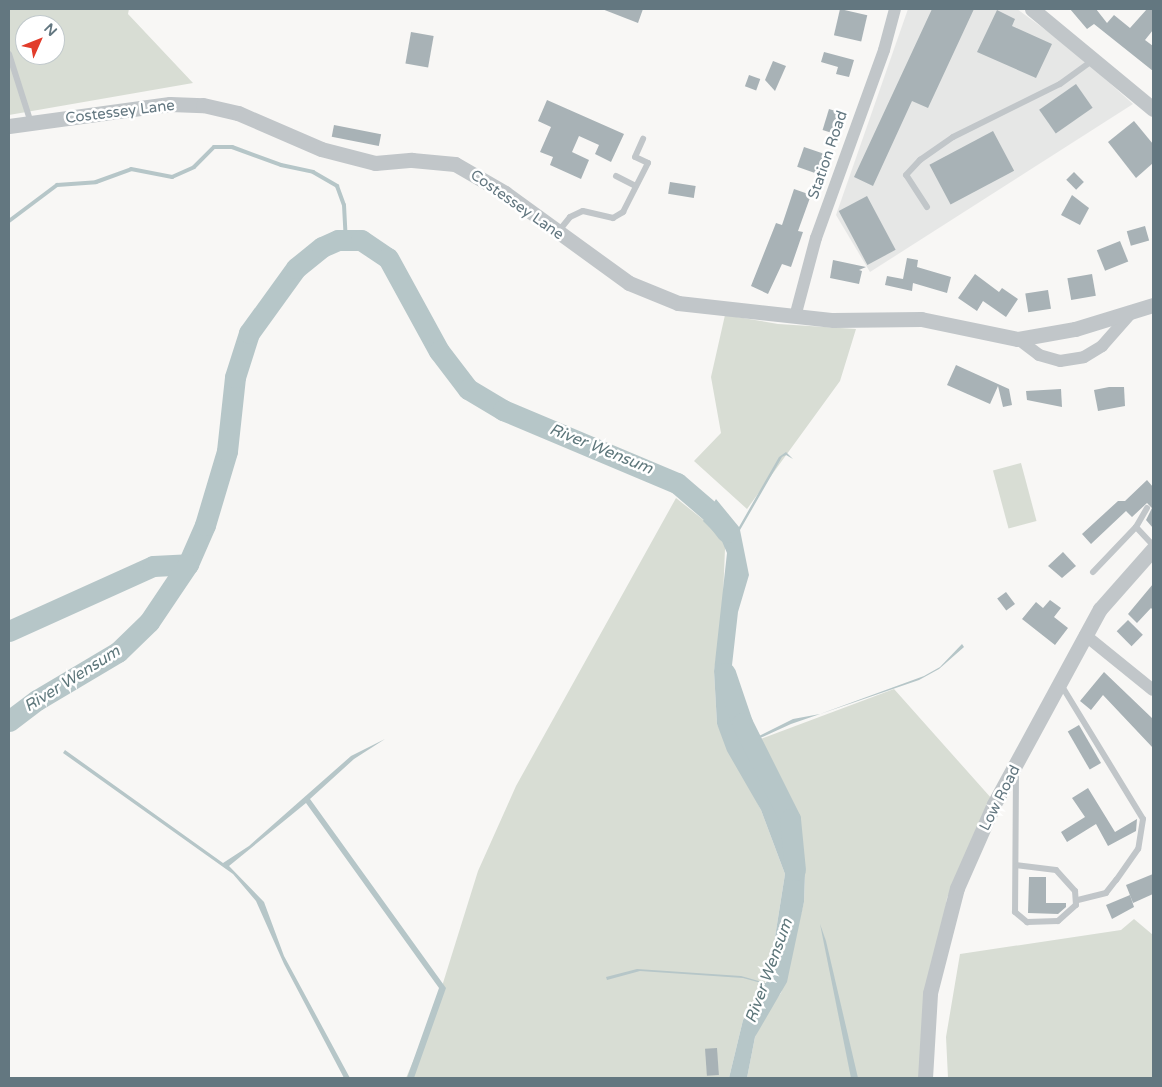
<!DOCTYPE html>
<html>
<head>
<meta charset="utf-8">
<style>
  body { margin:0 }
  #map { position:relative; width:1162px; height:1087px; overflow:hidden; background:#f8f7f5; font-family:"Varela Round",sans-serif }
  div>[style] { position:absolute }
  .built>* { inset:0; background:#e6e7e6 }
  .green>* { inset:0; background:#d8ddd4; transform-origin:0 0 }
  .water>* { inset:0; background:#b6c6c8 }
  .stream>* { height:4px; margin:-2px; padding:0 2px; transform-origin:2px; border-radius:2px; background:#b6c6c8 }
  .river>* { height:21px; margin:-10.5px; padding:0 10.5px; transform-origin:10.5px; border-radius:10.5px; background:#b6c6c8 }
  .building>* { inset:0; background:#a8b2b6; transform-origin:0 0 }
  .service>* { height:6px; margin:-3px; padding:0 3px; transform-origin:3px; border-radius:3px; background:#c1c6c9 }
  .minor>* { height:12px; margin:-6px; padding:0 6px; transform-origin:6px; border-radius:6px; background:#c1c6c9 }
  .tertiary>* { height:15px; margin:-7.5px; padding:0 7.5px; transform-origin:7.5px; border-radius:7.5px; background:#c1c6c9 }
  span { translate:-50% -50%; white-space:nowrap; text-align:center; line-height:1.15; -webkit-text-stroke:5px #fff; paint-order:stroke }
  .street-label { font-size:15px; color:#637780 }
  .water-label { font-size:16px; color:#5e777b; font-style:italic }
  .frame { position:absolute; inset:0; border:10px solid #637780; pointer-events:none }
  .north { position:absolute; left:15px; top:15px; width:50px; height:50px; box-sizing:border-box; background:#fff; border:1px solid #c1c9cc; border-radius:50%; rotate:46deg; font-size:14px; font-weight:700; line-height:20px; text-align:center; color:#637780 }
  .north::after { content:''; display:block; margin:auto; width:18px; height:22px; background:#e23c2b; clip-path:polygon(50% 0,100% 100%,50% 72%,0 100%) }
</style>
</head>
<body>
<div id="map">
  <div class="built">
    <div style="clip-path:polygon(908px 9px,1017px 9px,1073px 50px,1133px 104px,870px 272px,836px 215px)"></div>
  </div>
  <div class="green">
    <div style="clip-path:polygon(evenodd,9px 9px,129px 9px,128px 14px,193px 83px,9px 115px,9px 9px,25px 25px,55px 25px,55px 55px,25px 55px,25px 25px)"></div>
    <div style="clip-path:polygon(725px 315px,778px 324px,856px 329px,840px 381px,747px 509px,694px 461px,721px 433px,711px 377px)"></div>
    <div style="left:1021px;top:463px;width:60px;height:29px;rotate:75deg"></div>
    <div style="clip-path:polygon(676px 498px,730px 541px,725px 549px,722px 621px,714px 671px,717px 724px,761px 810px,785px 874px,769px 975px,743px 1020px,729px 1078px,406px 1078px,433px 1015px,478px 871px,516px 786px)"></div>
    <div style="clip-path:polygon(894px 689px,992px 799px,947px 898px,919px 1078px,747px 1078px,755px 1037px,768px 1009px,781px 993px,804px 902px,805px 874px,787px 816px,768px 788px,747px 744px)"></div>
    <div style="clip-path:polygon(1134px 919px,1153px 935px,1153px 1078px,948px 1078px,946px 1037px,960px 954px,1121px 930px)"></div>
  </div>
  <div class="water">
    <div style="clip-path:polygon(786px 452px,793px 459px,786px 455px,782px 457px,740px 530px,749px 575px,738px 612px,731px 674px,735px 721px,744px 740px,749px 741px,793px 719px,820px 714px,924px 676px,940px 667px,962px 644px,964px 647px,939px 669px,919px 680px,791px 724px,747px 744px,768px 788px,787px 816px,805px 874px,804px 902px,787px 982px,755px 1037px,747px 1078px,729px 1078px,743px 1020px,765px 984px,743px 978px,640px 971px,607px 980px,606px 977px,637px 969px,741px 976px,766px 983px,769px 975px,785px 874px,761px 810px,727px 751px,717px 724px,714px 671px,727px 553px,721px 539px,703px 521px,716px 499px,739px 527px,779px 457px)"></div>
    <div style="clip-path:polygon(385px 739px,354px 759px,310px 799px,446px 988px,414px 1078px,407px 1078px,439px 988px,306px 803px,229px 866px,264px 902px,284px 956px,350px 1078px,344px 1078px,284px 964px,256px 901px,233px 874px,63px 753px,65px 750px,223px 863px,249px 846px,351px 756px)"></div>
    <div style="clip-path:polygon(820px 924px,826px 941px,858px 1078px,851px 1078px)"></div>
  </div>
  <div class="stream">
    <div style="left:9px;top:221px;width:60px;rotate:-36.9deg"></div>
    <div style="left:57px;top:185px;width:39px;rotate:-4deg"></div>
    <div style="left:96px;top:182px;width:37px;rotate:-20deg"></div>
    <div style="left:131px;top:169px;width:42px;rotate:11deg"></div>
    <div style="left:172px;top:177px;width:24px;rotate:-24deg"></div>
    <div style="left:194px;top:167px;width:28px;rotate:-45deg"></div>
    <div style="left:214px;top:147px;width:18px"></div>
    <div style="left:232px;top:147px;width:52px;rotate:20.2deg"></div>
    <div style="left:281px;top:165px;width:33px;rotate:12deg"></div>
    <div style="left:313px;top:172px;width:28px;rotate:30deg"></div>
    <div style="left:337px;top:186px;width:20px;rotate:70deg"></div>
    <div style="left:344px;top:205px;width:34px;rotate:87deg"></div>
  </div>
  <div class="river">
    <div style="left:9px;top:631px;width:158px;rotate:-24.3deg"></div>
    <div style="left:153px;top:566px;width:35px;rotate:-3deg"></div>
    <div style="left:188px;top:564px;width:43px;rotate:-66.4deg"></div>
    <div style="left:205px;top:525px;width:77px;rotate:-73.4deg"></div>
    <div style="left:227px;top:451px;width:74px;rotate:-83.8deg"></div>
    <div style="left:235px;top:377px;width:46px;rotate:-72.3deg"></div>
    <div style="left:249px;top:333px;width:80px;rotate:-54.1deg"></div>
    <div style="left:296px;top:268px;width:33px;rotate:-39deg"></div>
    <div style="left:322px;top:247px;width:17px;rotate:-24deg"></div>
    <div style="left:338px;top:240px;width:23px"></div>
    <div style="left:361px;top:240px;width:32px;rotate:34deg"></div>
    <div style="left:388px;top:258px;width:106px;rotate:61.3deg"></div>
    <div style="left:439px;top:351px;width:48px;rotate:52.7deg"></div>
    <div style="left:468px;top:389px;width:41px;rotate:31deg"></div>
    <div style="left:503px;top:410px;width:189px;rotate:22.8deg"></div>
    <div style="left:677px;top:483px;width:46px;rotate:40.6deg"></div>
    <div style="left:712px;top:513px;width:24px;rotate:52deg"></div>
    <div style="left:725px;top:673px;width:53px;rotate:71.2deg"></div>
    <div style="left:742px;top:723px;width:107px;rotate:63.4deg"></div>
    <div style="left:790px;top:819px;width:51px;rotate:84.4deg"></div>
    <div style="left:9px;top:721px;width:35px;rotate:-37deg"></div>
    <div style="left:37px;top:700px;width:94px;rotate:-30.7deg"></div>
    <div style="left:118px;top:652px;width:43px;rotate:-44.1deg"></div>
    <div style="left:149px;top:622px;width:70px;rotate:-56.1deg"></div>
  </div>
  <div class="building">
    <div style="clip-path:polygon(602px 9px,643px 9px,638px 23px)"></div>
    <div style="left:840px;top:9px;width:28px;height:27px;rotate:13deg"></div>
    <div style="clip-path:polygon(932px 9px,974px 9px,928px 108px,912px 101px,873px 186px,854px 177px)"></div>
    <div style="clip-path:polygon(1070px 9px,1096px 9px,1107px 23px,1114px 15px,1130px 28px,1147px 9px,1153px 9px,1153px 30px,1145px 40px,1153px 46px,1153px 71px,1094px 24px,1087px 29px)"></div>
    <div style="clip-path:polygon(997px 10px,1015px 19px,1012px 26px,1052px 44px,1036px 78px,977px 52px)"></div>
    <div style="left:411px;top:32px;width:23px;height:32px;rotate:10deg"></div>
    <div style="clip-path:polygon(824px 52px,854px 60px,849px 77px,836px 74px,838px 67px,821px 62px)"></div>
    <div style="clip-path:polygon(773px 61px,786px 66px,775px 91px,765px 80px)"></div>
    <div style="left:749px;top:75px;width:12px;height:12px;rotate:20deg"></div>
    <div style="left:1076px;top:84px;width:29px;height:45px;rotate:55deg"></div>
    <div style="clip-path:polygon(547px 100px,624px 134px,611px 162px,595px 154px,599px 145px,579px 136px,572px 152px,589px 160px,581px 179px,550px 165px,553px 157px,540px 152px,551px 127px,538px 121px)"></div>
    <div style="left:829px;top:109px;width:10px;height:22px;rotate:17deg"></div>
    <div style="clip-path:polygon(1134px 121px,1153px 144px,1153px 163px,1136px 178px,1108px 142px)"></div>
    <div style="left:334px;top:125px;width:48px;height:12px;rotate:11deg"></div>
    <div style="left:993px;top:131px;width:45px;height:72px;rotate:62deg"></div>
    <div style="left:804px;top:147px;width:21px;height:21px;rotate:19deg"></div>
    <div style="left:1074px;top:172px;width:14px;height:11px;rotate:45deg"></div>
    <div style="left:670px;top:182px;width:26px;height:12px;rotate:9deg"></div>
    <div style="clip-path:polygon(794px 189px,811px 195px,798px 231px,803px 232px,791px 267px,782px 264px,768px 294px,751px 286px,776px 223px,782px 225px)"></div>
    <div style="clip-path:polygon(1072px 195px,1089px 208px,1080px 225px,1061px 215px)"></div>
    <div style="left:867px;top:196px;width:61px;height:32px;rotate:62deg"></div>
    <div style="left:1145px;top:226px;width:15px;height:19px;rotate:74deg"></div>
    <div style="left:1120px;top:241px;width:22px;height:25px;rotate:68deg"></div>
    <div style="clip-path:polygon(907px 258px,918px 260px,917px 267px,951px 277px,947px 293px,913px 283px,912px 291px,885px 285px,887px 276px,903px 279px)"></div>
    <div style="clip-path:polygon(833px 260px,866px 267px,859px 270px,862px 271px,859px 284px,830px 278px)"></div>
    <div style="clip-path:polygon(975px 274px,999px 292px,1002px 288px,1018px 299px,1006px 317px,983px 301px,977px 311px,958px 298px)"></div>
    <div style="left:1092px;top:274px;width:22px;height:25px;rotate:80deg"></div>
    <div style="left:1048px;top:290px;width:19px;height:23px;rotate:81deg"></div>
    <div style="clip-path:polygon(956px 365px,1009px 389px,1012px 405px,1003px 407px,998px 386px,990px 404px,947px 385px)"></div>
    <div style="clip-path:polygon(1109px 387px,1124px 387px,1125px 406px,1098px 411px,1094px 390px)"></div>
    <div style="clip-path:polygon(1061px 389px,1062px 407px,1027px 400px,1026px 391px)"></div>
    <div style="clip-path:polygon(1147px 480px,1153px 487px,1153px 528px,1146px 520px,1152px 508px,1147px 503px,1132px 517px,1126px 511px,1091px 544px,1082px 534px,1118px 501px,1125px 501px)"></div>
    <div style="clip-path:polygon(1063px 552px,1076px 566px,1062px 578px,1048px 566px)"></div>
    <div style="clip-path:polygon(1153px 584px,1153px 610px,1151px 608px,1137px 623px,1128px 614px)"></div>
    <div style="left:1006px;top:592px;width:15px;height:11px;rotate:53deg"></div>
    <div style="clip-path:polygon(1050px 600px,1061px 608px,1054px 617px,1068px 628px,1055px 645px,1022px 619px,1036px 602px,1043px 608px)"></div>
    <div style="left:1128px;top:620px;width:21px;height:16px;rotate:45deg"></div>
    <div style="clip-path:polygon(1104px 672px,1153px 719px,1153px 748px,1103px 695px,1091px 710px,1080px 701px)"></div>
    <div style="left:1079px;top:725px;width:44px;height:13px;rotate:60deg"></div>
    <div style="clip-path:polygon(1088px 788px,1115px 832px,1137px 819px,1136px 831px,1108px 846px,1096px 824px,1067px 842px,1061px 832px,1085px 817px,1072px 798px)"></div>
    <div style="clip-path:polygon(1153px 874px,1153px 894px,1133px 903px,1126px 885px)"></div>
    <div style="clip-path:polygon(1029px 877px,1046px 877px,1046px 903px,1066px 903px,1066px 907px,1058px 914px,1028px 913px)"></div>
    <div style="clip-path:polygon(1130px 895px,1134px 907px,1112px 919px,1106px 905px)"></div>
    <div style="left:717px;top:1048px;width:27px;height:12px;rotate:86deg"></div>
  </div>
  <div class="service">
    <div style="left:9px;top:54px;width:72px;rotate:72.3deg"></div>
    <div style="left:616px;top:176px;width:22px;rotate:27deg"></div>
    <div style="left:927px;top:207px;width:38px;rotate:-123deg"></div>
    <div style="left:906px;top:175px;width:21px;rotate:-47deg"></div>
    <div style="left:920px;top:160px;width:40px;rotate:-34.9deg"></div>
    <div style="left:953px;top:137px;width:119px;rotate:-26.4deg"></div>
    <div style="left:1060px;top:84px;width:39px;rotate:-36deg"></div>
    <div style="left:558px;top:232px;width:19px;rotate:-51deg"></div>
    <div style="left:570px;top:217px;width:14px;rotate:-25deg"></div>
    <div style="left:583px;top:211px;width:31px;rotate:13deg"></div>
    <div style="left:613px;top:218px;width:12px;rotate:-31deg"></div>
    <div style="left:623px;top:212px;width:55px;rotate:-63deg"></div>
    <div style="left:648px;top:163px;width:14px;rotate:-155deg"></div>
    <div style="left:635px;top:157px;width:20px;rotate:-66deg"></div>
    <div style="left:1147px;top:508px;width:22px;rotate:120deg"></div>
    <div style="left:1136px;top:527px;width:25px;rotate:47deg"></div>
    <div style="left:1093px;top:572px;width:62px;rotate:-46.3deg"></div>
    <div style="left:1060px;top:683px;width:159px;rotate:58.6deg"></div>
    <div style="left:1143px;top:819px;width:30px;rotate:99deg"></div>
    <div style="left:1138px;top:849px;width:38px;rotate:125deg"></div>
    <div style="left:1116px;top:880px;width:16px;rotate:128deg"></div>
    <div style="left:1106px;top:893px;width:29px;rotate:166deg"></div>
    <div style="left:1016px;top:773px;width:139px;rotate:90.4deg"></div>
    <div style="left:1015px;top:912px;width:16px;rotate:40deg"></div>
    <div style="left:1027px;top:922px;width:31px;rotate:-2deg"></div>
    <div style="left:1058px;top:921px;width:24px;rotate:-42deg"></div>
    <div style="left:1076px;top:905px;width:14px;rotate:-94deg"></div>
    <div style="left:1075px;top:891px;width:28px;rotate:-132deg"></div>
    <div style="left:1056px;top:870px;width:39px;rotate:-173deg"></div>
  </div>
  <div class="minor">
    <div style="left:796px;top:313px;width:78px;rotate:-75.1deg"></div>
    <div style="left:816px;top:238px;width:200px;rotate:-70.1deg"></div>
    <div style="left:884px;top:50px;width:42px;rotate:-75deg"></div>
    <div style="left:1018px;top:339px;width:26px;rotate:37deg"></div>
    <div style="left:1039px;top:355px;width:22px;rotate:16deg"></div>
    <div style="left:1060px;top:361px;width:24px;rotate:-9deg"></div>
    <div style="left:1084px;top:357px;width:21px;rotate:-31deg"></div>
    <div style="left:1102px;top:346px;width:44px;rotate:-48.7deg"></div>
    <div style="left:1085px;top:635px;width:87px;rotate:39deg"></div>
  </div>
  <div class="tertiary">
    <div style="left:1032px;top:9px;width:157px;rotate:39.6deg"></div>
    <div style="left:9px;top:126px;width:162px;rotate:-7.8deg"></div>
    <div style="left:170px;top:104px;width:33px;rotate:2deg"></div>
    <div style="left:203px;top:105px;width:36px;rotate:13deg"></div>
    <div style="left:238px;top:113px;width:90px;rotate:23.4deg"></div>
    <div style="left:321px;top:149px;width:56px;rotate:14.5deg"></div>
    <div style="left:375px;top:163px;width:37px;rotate:-5deg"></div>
    <div style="left:412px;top:160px;width:43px;rotate:5.3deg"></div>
    <div style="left:455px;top:164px;width:58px;rotate:30.1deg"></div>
    <div style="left:505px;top:193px;width:153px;rotate:36deg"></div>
    <div style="left:629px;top:283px;width:53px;rotate:22.2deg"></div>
    <div style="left:678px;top:303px;width:156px;rotate:6.3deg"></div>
    <div style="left:833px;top:320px;width:88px;rotate:-0.7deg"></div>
    <div style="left:921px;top:319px;width:99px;rotate:11.7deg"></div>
    <div style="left:1018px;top:339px;width:58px;rotate:-10deg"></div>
    <div style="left:1075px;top:329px;width:82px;rotate:-17.1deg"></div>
    <div style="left:925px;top:1078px;width:85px;rotate:-86.6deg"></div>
    <div style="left:930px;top:993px;width:108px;rotate:-75.6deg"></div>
    <div style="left:957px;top:888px;width:92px;rotate:-66.2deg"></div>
    <div style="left:994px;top:804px;width:222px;rotate:-61.5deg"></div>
    <div style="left:1100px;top:609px;width:80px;rotate:-48.5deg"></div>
  </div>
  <div class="street-label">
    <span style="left:120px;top:112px;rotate:-7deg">Costessey Lane</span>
    <span style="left:828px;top:155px;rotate:-71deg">Station Road</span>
    <span style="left:517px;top:205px;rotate:35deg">Costessey Lane</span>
    <span style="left:1000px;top:798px;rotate:-63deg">Low Road</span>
  </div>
  <div class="water-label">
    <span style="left:601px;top:449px;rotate:22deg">River Wensum</span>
    <span style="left:72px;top:679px;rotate:-32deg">River Wensum</span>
    <span style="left:769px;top:971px;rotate:-70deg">River Wensum</span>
  </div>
  <div class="frame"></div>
  <div class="north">N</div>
</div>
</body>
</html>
